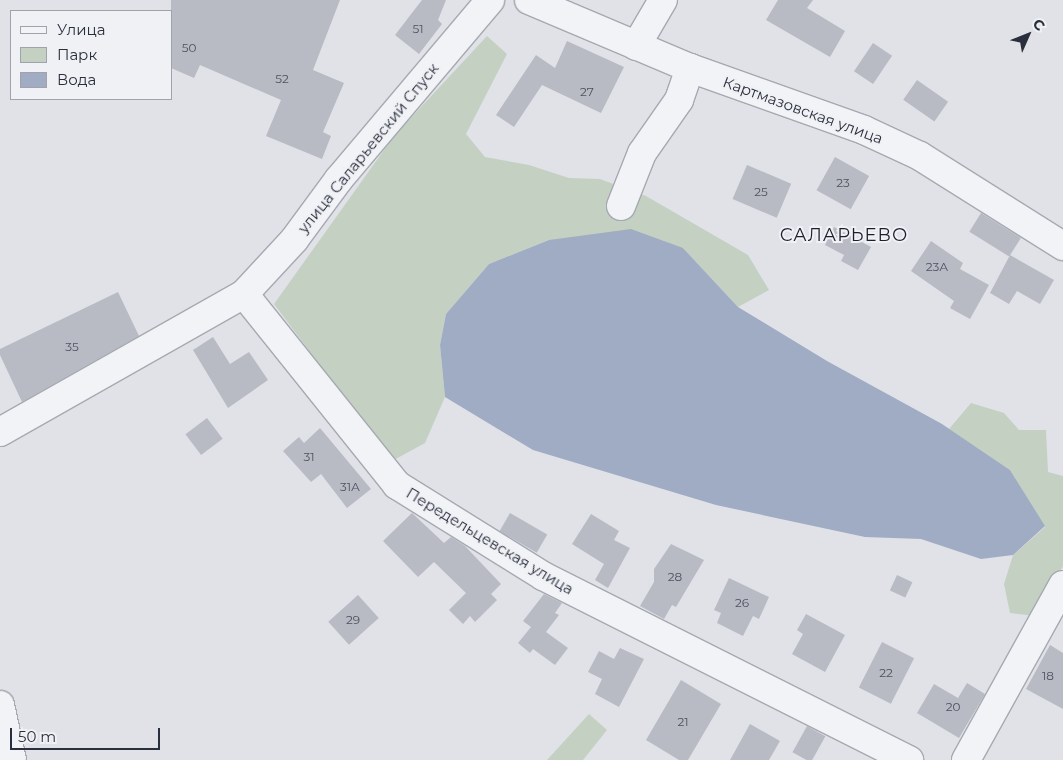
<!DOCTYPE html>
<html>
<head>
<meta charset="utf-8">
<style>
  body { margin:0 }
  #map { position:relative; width:1063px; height:760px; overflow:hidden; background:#e0e2e8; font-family:Montserrat,sans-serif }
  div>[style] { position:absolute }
  .green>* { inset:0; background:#c4d1c2 }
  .water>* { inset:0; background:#9facc4 }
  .building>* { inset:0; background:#b8bbc4; transform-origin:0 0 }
  .roads { filter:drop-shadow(1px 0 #a6a9b1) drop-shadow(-1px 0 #a6a9b1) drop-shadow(0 1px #a6a9b1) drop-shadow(0 -1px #a6a9b1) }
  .minor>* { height:28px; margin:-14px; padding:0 14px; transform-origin:14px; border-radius:14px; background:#f2f3f6 }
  span { translate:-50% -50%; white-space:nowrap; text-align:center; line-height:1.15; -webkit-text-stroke:4px #eff1f5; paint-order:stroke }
  .number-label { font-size:12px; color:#4e525f }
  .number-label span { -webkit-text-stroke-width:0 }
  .street-label { font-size:15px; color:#2a2f3d }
  .quarter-label { font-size:18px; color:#1c202e; letter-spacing:1px }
  .legend { position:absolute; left:10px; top:10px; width:162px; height:90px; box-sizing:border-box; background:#eff1f5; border:1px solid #a0a3ab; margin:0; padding:6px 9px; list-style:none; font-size:15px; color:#2a2f3d }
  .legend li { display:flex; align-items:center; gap:10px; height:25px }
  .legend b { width:25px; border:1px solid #a0a3ab }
  .north { position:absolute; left:1003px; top:10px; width:50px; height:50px; -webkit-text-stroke:4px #eff1f5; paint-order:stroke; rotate:46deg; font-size:14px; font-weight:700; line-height:20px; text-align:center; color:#2a2f3d }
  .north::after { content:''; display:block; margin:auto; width:18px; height:22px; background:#2a2f3d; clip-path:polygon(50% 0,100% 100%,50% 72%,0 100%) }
  .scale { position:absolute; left:10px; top:728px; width:150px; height:22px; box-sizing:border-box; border:2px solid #2a2f3d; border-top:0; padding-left:6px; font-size:15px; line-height:18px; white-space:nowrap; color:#2a2f3d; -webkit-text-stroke:4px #eff1f5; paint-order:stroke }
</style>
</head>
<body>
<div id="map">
  <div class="green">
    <div style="clip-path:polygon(487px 36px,507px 54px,466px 134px,485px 157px,529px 165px,569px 178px,600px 179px,646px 196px,748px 255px,769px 290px,738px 307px,683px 248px,549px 240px,489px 264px,446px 314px,440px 345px,445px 397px,425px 443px,392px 461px,274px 304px,394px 136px)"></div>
    <div style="clip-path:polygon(971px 403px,1004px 413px,1019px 430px,1046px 430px,1048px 472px,1063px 476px,1063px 566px,1035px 616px,1010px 613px,1004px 584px,1013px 555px,1045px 527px,1010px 470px,949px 429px)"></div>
    <div style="clip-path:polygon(589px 714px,607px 730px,583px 760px,547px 760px)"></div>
  </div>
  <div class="water">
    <div style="clip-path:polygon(631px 229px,683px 248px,738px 307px,827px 361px,942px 424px,1010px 470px,1045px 526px,1013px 555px,981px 559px,921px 539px,865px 537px,716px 505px,533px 450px,445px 397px,440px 345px,446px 314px,489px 264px,549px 240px)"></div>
  </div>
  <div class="building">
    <div style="clip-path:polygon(171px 0,340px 0,313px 70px,344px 83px,323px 132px,331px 136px,322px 159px,266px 136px,281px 100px,200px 65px,194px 78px,171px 68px)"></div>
    <div style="clip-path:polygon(422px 0,446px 0,438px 20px,442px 24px,419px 54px,395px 35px)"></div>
    <div style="clip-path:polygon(778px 0,813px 0,807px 8px,845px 31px,830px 57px,766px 20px)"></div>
    <div style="clip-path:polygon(567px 41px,624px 67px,601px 113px,542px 85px,514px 127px,496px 115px,536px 55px,555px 68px)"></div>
    <div style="left:873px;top:43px;width:23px;height:34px;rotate:34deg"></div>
    <div style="left:917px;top:80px;width:38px;height:24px;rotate:35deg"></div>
    <div style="left:835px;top:157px;width:39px;height:38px;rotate:29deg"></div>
    <div style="left:747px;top:165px;width:48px;height:37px;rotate:23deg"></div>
    <div style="left:981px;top:213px;width:47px;height:22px;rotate:32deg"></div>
    <div style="clip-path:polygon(834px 227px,871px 247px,858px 270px,841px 261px,844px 255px,825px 245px)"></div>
    <div style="clip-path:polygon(931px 241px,963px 263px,960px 269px,989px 285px,970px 319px,950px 308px,954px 301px,911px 271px)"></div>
    <div style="clip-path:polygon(1010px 255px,1054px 280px,1040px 304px,1017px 291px,1009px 304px,990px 293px)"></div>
    <div style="clip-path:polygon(118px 292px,139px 336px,22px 402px,0 355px,0 349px)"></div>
    <div style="clip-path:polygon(213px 337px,230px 364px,249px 352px,268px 380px,228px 408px,193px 350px)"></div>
    <div style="left:207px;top:418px;width:26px;height:27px;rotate:53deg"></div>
    <div style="clip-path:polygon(320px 428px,371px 489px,347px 508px,321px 474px,311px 482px,283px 451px,299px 437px,304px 443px)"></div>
    <div style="clip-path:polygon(412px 513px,444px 543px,451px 537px,465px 546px,501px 584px,491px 594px,497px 600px,475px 622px,470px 616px,463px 624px,449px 610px,466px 593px,434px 562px,418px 577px,383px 541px)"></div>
    <div style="left:510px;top:513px;width:43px;height:21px;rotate:30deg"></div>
    <div style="clip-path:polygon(591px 514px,619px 531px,614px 540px,630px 548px,608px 588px,595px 580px,604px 564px,572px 544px)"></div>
    <div style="clip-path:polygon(671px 544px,704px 560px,676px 607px,672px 605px,664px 619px,640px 606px,654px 582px,654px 569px)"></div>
    <div style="left:897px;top:575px;width:17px;height:17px;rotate:25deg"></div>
    <div style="clip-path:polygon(729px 578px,769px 597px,759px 619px,753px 616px,743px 636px,717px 623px,721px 613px,714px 610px)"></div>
    <div style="clip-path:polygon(544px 594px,562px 603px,555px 613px,559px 615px,546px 632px,568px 648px,555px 665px,533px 649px,530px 653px,518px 643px,531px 627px,523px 621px)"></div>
    <div style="left:358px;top:595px;width:31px;height:40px;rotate:48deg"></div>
    <div style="clip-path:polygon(806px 614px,845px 635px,825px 672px,792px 654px,803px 634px,797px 630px)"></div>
    <div style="left:882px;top:642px;width:36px;height:51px;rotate:27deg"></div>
    <div style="clip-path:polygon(1050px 645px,1063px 653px,1063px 709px,1026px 689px)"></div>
    <div style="clip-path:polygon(620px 648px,644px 659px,619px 707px,595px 694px,602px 679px,588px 672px,599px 651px,614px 659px)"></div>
    <div style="clip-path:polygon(681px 680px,721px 704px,688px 760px,679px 760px,646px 740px)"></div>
    <div style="clip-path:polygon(967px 683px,985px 694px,959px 738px,917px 713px,934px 684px,958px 698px)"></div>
    <div style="clip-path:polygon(750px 724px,780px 741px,769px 760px,730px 760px)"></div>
    <div style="left:807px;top:726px;width:21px;height:30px;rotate:29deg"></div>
  </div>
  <div class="roads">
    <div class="minor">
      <div style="left:529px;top:0;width:175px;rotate:22.9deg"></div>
      <div style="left:690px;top:68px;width:185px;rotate:19.6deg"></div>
      <div style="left:864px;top:130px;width:62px;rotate:24.9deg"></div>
      <div style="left:920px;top:156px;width:169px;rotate:32.2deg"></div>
      <div style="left:636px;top:46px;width:53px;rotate:-59.6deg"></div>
      <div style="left:621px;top:206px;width:57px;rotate:-68.4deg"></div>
      <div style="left:642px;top:153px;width:65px;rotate:-55.1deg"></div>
      <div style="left:679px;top:100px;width:34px;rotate:-71deg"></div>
      <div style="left:244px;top:294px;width:245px;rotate:51.3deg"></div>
      <div style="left:397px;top:485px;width:172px;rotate:31.9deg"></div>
      <div style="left:543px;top:576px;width:410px;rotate:26.7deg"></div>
      <div style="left:0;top:432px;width:280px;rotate:-29.5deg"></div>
      <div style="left:244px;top:294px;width:74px;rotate:-47.2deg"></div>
      <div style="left:294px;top:240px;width:76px;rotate:-53.6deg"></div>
      <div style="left:339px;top:179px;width:234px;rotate:-49.8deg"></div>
      <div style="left:0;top:705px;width:56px;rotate:77.7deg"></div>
      <div style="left:966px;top:760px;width:200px;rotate:-61deg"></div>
    </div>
  </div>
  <div class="number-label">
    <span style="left:418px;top:29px">51</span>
    <span style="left:189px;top:48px">50</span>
    <span style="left:282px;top:79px">52</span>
    <span style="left:587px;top:92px">27</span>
    <span style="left:843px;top:183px">23</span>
    <span style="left:761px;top:192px">25</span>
    <span style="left:937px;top:267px">23А</span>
    <span style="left:72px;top:347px">35</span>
    <span style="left:309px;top:457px">31</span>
    <span style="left:350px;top:487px">31А</span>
    <span style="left:675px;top:577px">28</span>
    <span style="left:742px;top:603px">26</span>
    <span style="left:353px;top:620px">29</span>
    <span style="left:886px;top:673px">22</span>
    <span style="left:1048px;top:676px">18</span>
    <span style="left:953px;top:707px">20</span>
    <span style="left:683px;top:722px">21</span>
  </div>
  <div class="street-label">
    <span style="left:803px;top:110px;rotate:20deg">Картмазовская улица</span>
    <span style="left:368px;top:148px;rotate:-51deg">улица Саларьевский Спуск</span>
    <span style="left:490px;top:541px;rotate:31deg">Передельцевская улица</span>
  </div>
  <div class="quarter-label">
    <span style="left:844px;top:235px">САЛАРЬЕВО</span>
  </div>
  <ul class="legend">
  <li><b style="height:6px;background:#f2f3f6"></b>Улица</li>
  <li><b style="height:14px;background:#c4d1c2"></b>Парк</li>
  <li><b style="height:14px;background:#9facc4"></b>Вода</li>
  </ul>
  <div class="north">С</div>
  <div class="scale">50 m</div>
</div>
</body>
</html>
